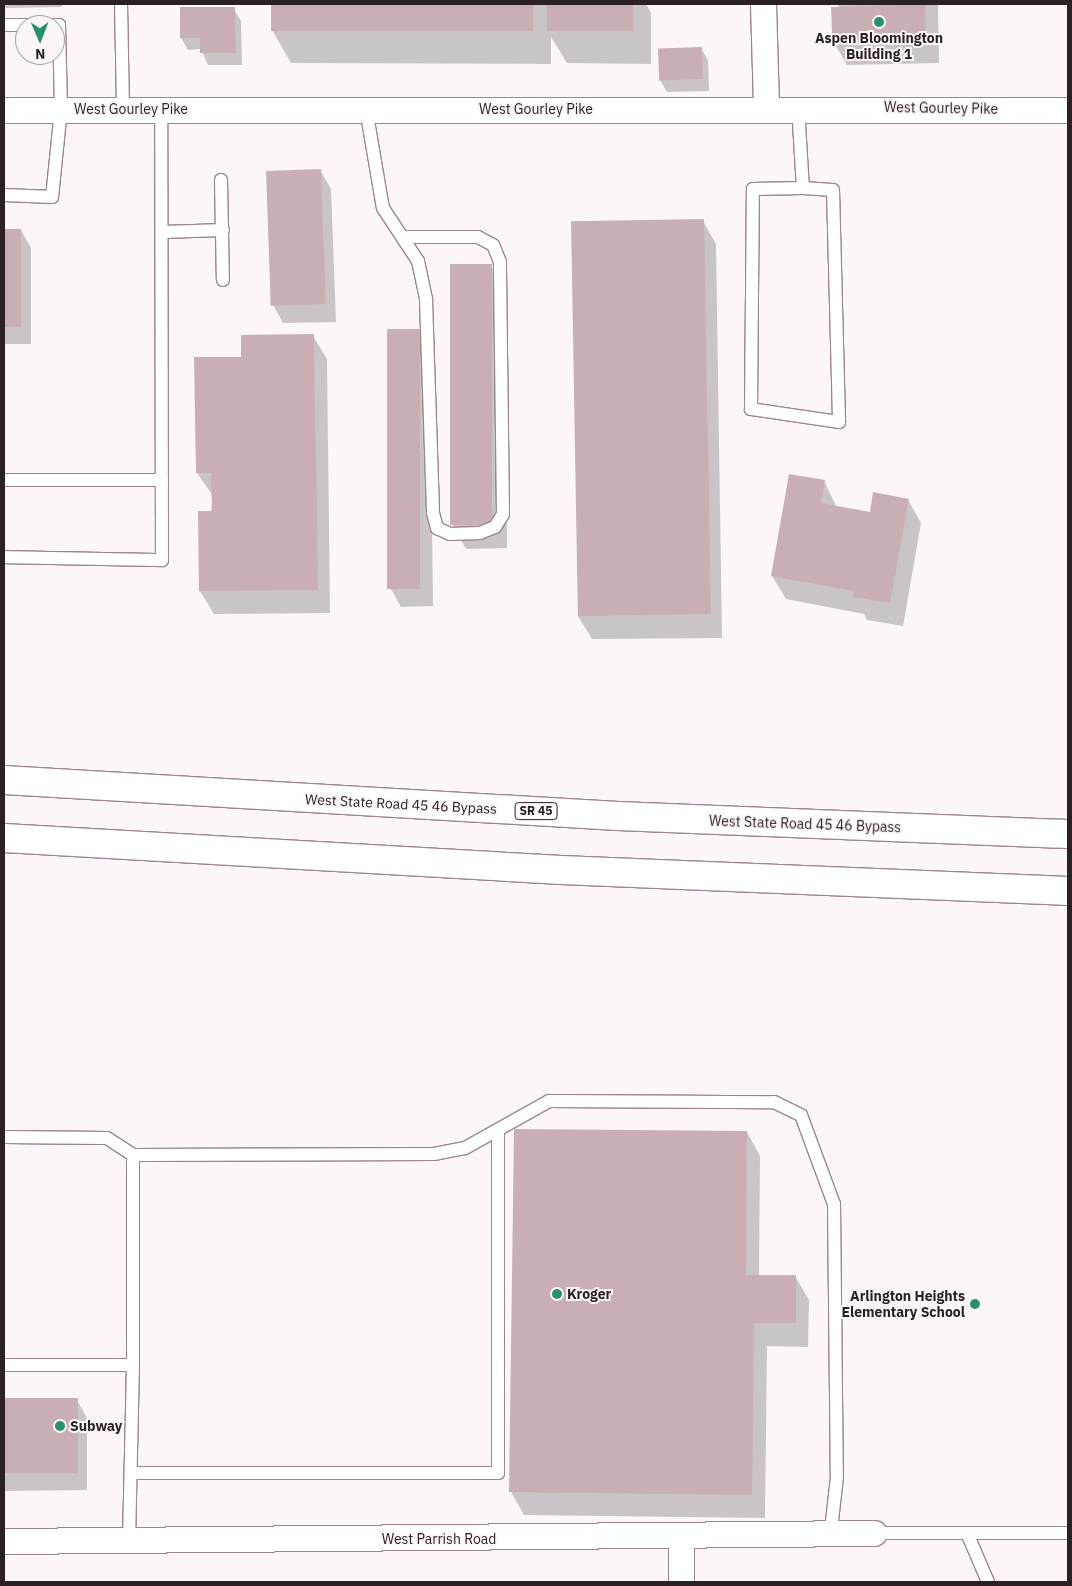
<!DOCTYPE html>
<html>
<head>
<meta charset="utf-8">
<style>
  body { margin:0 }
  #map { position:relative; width:1072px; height:1586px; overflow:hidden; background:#fcf6f7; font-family:"IBM Plex Sans",sans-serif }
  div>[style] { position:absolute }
  .shadow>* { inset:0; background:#0003 }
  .building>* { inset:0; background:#c9afb4; transform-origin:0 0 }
  .roads { filter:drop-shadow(1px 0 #9e858a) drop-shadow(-1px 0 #9e858a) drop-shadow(0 1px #9e858a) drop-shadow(0 -1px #9e858a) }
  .service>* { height:12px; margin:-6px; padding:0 6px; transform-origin:6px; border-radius:6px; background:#fff }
  .minor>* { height:25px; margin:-12.5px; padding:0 12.5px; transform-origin:12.5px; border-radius:12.5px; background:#fff }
  .trunk>* { height:28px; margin:-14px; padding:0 14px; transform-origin:14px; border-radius:14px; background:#fff }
  .dots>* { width:14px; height:14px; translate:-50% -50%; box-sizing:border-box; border:2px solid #fcf6f7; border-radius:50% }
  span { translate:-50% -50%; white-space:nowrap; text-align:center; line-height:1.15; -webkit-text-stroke:4px #fcf6f7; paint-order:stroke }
  .shield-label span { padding:1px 4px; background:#fcf6f7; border:1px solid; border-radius:4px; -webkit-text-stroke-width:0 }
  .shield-label { font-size:12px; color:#2b2123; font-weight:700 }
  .poi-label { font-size:14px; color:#2b2123; font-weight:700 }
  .left { translate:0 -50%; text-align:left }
  .right { translate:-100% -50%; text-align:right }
  .street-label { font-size:14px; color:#2b2123 }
  .frame { position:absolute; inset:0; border:5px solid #2b2123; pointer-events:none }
  .north { position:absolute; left:15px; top:15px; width:50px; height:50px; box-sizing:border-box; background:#fcf6f7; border:1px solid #a8a1a2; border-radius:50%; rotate:179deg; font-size:14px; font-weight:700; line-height:20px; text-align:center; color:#2b2123 }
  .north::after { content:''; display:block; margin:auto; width:18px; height:22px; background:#27916f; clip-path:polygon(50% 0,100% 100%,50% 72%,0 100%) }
</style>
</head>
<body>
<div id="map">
  <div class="shadow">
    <div style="clip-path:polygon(4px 4px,62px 4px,62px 7px,4px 8px)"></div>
    <div style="clip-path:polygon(272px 4px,546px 4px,548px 7px,548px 4px,682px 4px,646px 4px,651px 13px,651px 64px,567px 63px,551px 37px,551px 64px,291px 63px,272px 30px)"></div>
    <div style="clip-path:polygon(839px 4px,938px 4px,939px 63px,847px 65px,833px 41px)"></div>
    <div style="clip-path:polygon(234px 9px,241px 21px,242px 65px,208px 65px,201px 49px,188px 50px,181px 38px)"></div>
    <div style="clip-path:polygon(701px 48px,708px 60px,709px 91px,667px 92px,660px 80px)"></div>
    <div style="clip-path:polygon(320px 170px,331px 189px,336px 322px,283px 323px,273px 305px)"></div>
    <div style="clip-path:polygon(703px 221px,716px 244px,722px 638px,592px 639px,578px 616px)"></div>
    <div style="clip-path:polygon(4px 230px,21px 230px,31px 248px,31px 344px,4px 344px)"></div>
    <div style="clip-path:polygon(451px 266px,491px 266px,505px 289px,507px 548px,466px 549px,453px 525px)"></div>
    <div style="clip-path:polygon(420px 330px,430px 348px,433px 606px,401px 607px,391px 589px)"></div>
    <div style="clip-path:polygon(313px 336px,327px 359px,330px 613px,214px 614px,200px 591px,213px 496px,197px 473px)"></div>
    <div style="clip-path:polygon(824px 481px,837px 508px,871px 514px,908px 500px,921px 523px,903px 626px,867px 620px,864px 614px,786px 599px,772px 576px)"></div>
    <div style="clip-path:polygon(747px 1132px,760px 1156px,759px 1276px,795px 1276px,809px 1300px,808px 1347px,767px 1346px,765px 1518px,524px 1515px,511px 1492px)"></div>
    <div style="clip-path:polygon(4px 1400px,77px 1400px,87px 1418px,87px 1490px,4px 1491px)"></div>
  </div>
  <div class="building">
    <div style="left:271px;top:4px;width:262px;height:27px"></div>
    <div style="left:547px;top:4px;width:86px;height:27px"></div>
    <div style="left:925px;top:4px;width:35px;height:94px;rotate:88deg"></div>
    <div style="clip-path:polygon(180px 7px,235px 7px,236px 53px,200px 53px,200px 38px,180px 38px)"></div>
    <div style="left:702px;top:47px;width:32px;height:44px;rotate:88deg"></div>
    <div style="left:321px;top:169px;width:135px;height:55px;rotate:88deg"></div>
    <div style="left:704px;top:219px;width:395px;height:133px;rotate:89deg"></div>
    <div style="left:4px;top:229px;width:17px;height:98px"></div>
    <div style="left:492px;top:264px;width:261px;height:42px;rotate:90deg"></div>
    <div style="left:387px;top:329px;width:33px;height:260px"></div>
    <div style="clip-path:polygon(314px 334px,318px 590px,199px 591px,198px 511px,212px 511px,211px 473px,196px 473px,194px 357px,241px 357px,241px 335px)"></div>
    <div style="clip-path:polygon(789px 474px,825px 480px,821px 503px,870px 512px,873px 492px,909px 499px,890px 603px,853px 597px,854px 591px,771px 576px)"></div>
    <div style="clip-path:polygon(514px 1129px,747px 1131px,746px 1275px,796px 1275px,796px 1323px,754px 1323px,752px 1495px,509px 1492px)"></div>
    <div style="left:78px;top:1398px;width:75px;height:74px;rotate:90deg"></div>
  </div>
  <div class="roads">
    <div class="service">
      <div style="left:121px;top:4px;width:104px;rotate:88.9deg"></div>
      <div style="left:4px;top:25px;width:55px"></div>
      <div style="left:59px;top:25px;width:84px;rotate:88.6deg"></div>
      <div style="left:61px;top:109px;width:88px;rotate:95.8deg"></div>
      <div style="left:52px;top:197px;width:48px;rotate:-177.6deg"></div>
      <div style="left:798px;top:107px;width:81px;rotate:86.5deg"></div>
      <div style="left:803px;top:188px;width:30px;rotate:4deg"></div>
      <div style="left:833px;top:190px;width:232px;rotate:88.5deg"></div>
      <div style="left:839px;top:422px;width:89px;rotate:-171.6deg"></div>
      <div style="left:751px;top:409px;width:220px;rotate:-89.5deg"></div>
      <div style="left:753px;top:189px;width:50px;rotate:-1.1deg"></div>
      <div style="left:366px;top:109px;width:100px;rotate:80.3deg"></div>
      <div style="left:383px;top:208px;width:64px;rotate:56.6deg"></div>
      <div style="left:418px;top:261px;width:40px;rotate:78deg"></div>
      <div style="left:426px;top:300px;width:213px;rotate:88.1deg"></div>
      <div style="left:433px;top:513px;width:16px;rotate:75deg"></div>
      <div style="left:437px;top:528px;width:14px;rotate:25deg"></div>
      <div style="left:450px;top:534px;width:30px;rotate:-2deg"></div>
      <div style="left:480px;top:533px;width:16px;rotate:-22deg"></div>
      <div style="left:495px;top:527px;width:15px;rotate:-58deg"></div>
      <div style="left:503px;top:514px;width:252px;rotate:-90.7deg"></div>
      <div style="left:500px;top:262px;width:18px;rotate:-112deg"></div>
      <div style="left:493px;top:245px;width:17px;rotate:-152deg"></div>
      <div style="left:478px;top:237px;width:75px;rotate:180deg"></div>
      <div style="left:221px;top:180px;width:100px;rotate:88.9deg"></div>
      <div style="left:163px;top:232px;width:60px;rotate:-1.9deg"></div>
      <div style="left:4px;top:480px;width:158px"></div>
      <div style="left:4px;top:557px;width:158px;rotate:1.1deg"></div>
      <div style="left:162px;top:560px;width:452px;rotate:-90.1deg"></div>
      <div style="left:4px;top:1137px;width:103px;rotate:0.6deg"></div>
      <div style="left:107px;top:1138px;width:31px;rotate:33deg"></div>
      <div style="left:133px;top:1155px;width:301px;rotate:-0.2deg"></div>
      <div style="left:434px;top:1154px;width:32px;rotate:-11deg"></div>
      <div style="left:465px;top:1148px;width:96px;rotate:-29.2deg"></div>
      <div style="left:549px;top:1101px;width:225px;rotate:0.3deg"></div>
      <div style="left:774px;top:1102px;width:30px;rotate:26deg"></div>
      <div style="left:801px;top:1115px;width:95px;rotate:69.7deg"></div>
      <div style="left:834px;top:1204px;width:273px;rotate:89.4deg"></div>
      <div style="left:837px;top:1477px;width:53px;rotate:96.5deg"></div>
      <div style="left:4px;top:1365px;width:129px"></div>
      <div style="left:133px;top:1365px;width:176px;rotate:91.3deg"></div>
      <div style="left:133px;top:1365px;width:210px;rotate:-90deg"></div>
      <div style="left:132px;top:1473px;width:366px"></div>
      <div style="left:498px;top:1473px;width:343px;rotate:-90deg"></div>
      <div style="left:874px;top:1533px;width:194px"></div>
      <div style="left:967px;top:1533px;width:53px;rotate:66.8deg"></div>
    </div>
    <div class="minor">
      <div style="left:763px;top:4px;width:104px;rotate:88.3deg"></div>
      <div style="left:4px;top:110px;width:1064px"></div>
      <div style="left:681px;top:1538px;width:44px;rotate:90deg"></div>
      <div style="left:4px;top:1541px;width:870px;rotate:-0.53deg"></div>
    </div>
    <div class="trunk">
      <div style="left:4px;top:780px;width:615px;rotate:3.36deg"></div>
      <div style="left:618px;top:816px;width:450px;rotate:2.3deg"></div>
      <div style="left:4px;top:838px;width:558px;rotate:3.29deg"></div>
      <div style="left:561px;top:870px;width:507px;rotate:2.37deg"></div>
    </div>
  </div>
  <div class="dots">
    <div style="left:879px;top:22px;background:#27916f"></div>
    <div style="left:557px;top:1294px;background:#27916f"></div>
    <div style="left:975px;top:1304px;background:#27916f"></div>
    <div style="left:60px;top:1426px;background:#27916f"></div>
  </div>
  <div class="shield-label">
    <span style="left:536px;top:811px">SR 45</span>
  </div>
  <div class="poi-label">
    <span style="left:879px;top:46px">Aspen Bloomington<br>Building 1</span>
    <span class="left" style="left:567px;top:1294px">Kroger</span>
    <span class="right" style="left:965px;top:1304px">Arlington Heights<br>Elementary School</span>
    <span class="left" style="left:70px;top:1426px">Subway</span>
  </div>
  <div class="street-label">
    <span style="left:941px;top:108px;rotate:1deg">West Gourley Pike</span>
    <span style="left:131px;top:109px">West Gourley Pike</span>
    <span style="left:536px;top:109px">West Gourley Pike</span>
    <span style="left:401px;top:804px;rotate:3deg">West State Road 45 46 Bypass</span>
    <span style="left:805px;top:824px;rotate:2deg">West State Road 45 46 Bypass</span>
    <span style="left:439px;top:1539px">West Parrish Road</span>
  </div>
  <div class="frame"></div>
  <div class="north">N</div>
</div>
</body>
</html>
